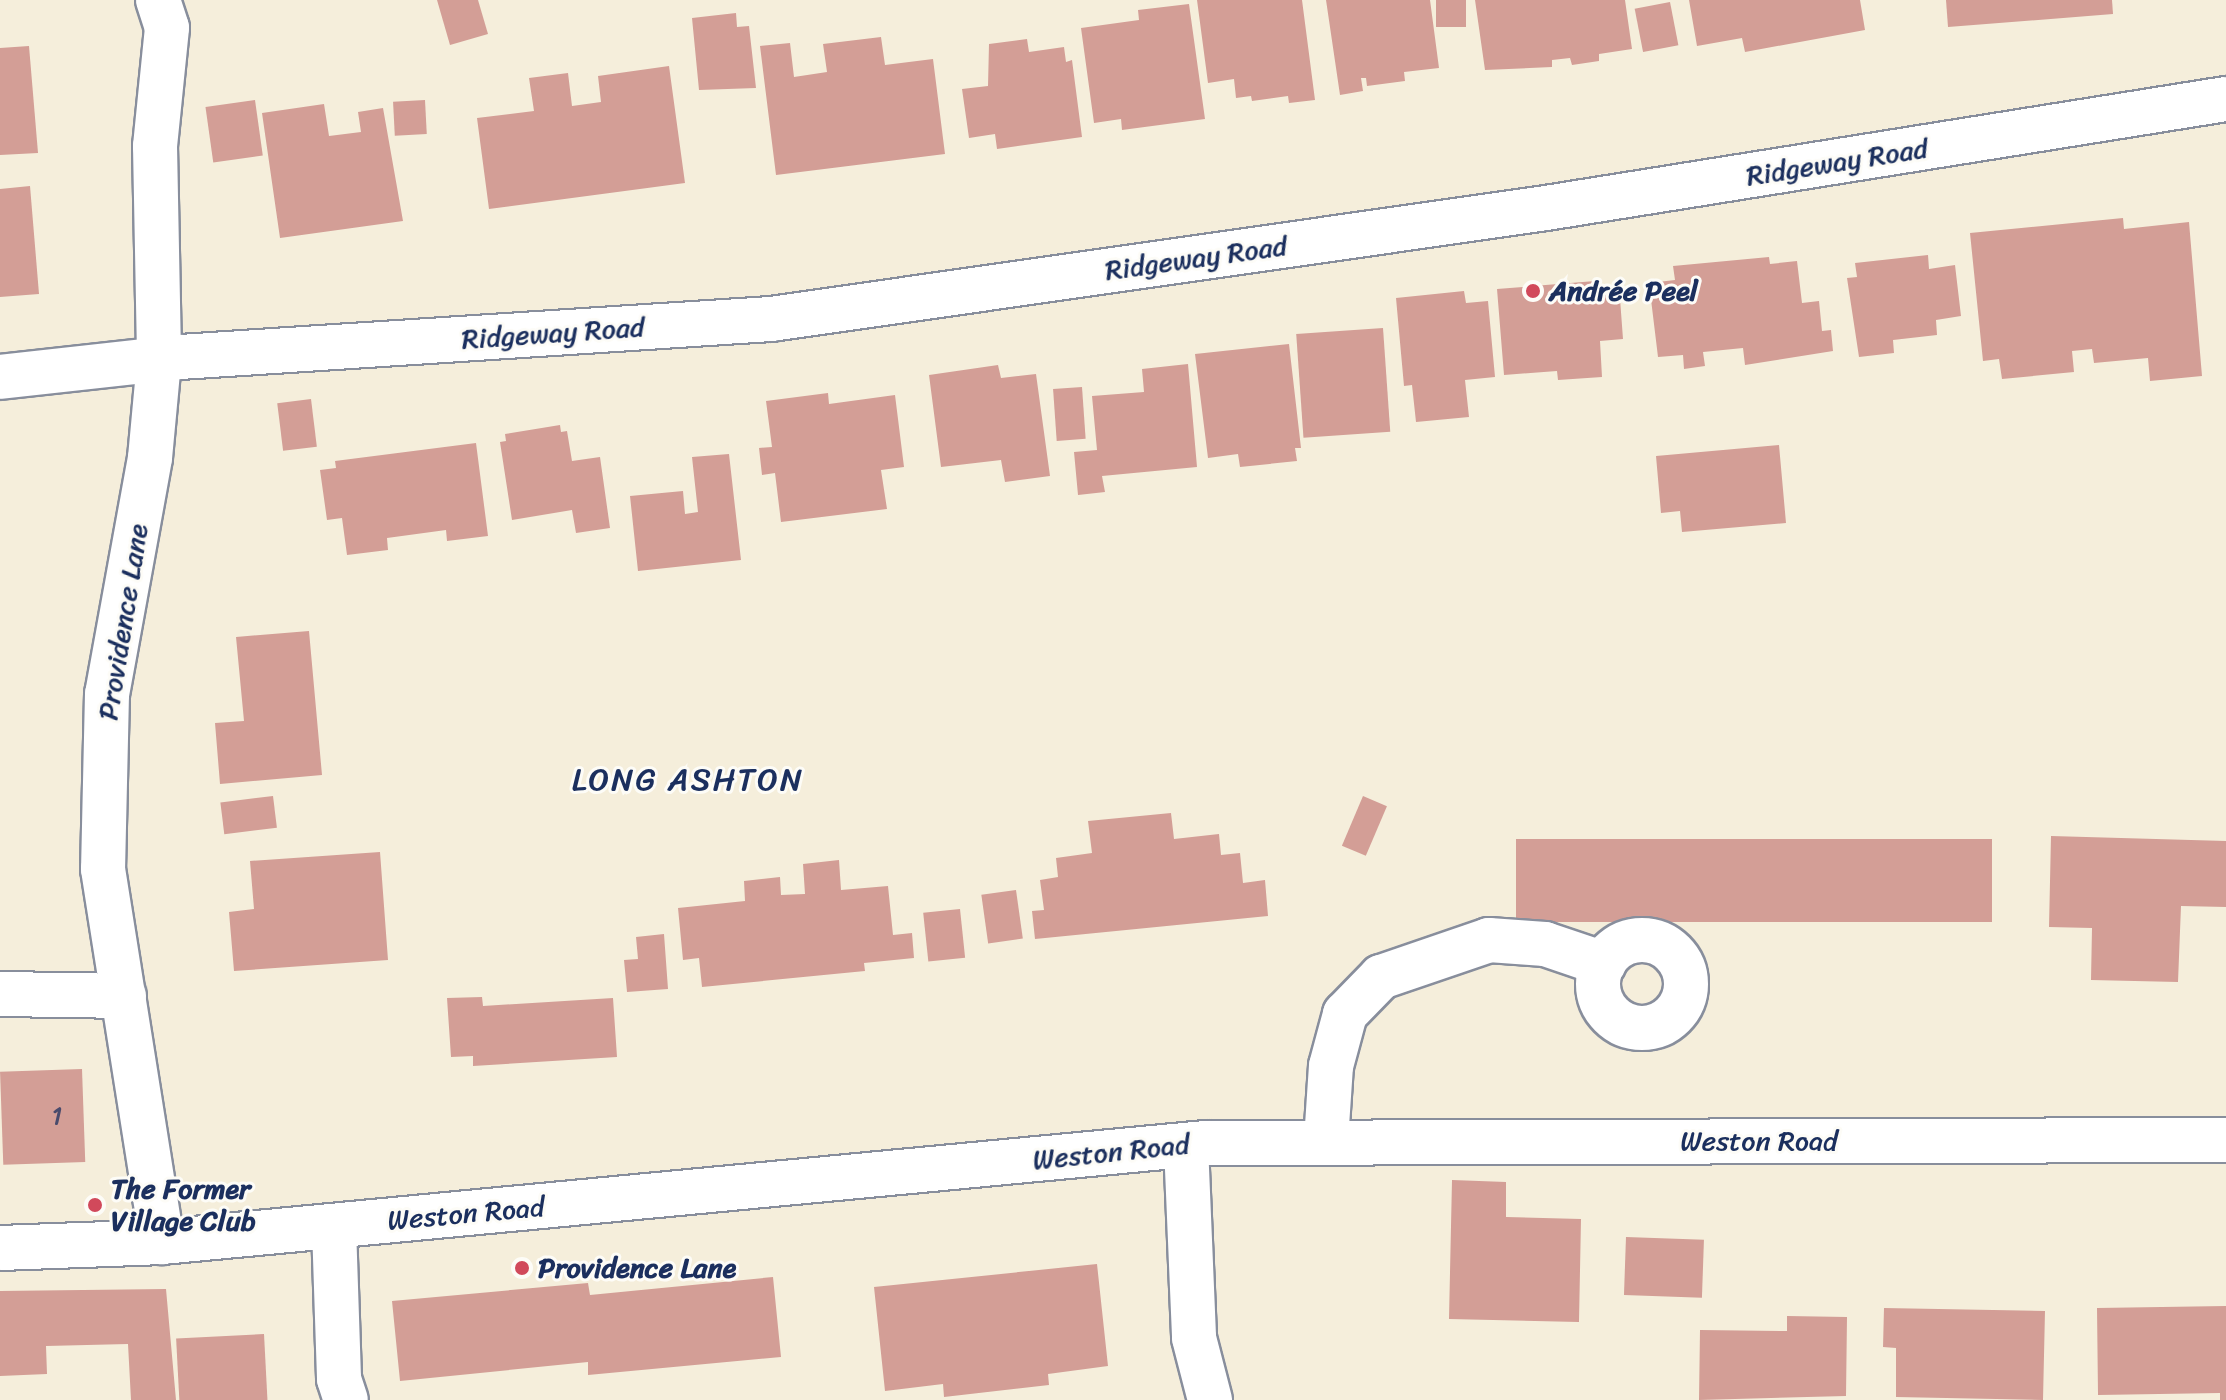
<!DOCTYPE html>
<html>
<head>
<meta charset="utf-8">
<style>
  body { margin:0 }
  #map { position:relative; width:2226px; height:1400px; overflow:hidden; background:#f5eedb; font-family:Sriracha,sans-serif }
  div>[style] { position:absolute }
  .building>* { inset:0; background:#d39e96; transform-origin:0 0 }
  .roads { filter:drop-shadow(2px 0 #888e9c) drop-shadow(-2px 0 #888e9c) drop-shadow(0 2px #888e9c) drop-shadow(0 -2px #888e9c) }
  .minor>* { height:44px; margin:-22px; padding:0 22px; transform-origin:22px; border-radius:22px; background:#fff }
  .minor>.ring { margin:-22px; padding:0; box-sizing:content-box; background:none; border:44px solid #fff; border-radius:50% }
  .dots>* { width:22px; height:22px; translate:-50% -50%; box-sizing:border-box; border:4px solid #fdfcf7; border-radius:50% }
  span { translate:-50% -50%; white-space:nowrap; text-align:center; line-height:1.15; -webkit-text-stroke:6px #fdfcf7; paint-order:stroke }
  .number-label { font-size:24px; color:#494b6c }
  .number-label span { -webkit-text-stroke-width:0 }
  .street-label { font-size:28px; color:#1b2f5e }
  .poi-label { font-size:28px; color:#1b2f5e; font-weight:700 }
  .left { translate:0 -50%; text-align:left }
  .quarter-label { font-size:32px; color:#1b2f5e; letter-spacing:2px }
</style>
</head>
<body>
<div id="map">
  <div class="building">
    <div style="clip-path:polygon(437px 0,478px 0,488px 34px,450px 45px)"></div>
    <div style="clip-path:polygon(1197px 0,1302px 0,1315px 100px,1289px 103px,1288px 96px,1252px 101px,1251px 96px,1236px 98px,1234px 79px,1208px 83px)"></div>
    <div style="clip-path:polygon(1326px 0,1430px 0,1439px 68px,1404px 72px,1405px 81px,1367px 86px,1366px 78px,1361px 78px,1363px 91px,1340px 95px)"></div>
    <div style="left:1436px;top:0;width:30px;height:27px"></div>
    <div style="clip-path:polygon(1475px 0,1625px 0,1632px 49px,1599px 54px,1599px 61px,1572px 65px,1570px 58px,1552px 60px,1552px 67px,1485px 70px)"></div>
    <div style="clip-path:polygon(1689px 0,1860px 0,1865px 30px,1745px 52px,1742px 38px,1697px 46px)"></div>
    <div style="clip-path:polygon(1946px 0,2112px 0,2113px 14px,1948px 27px)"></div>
    <div style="left:1670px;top:2px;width:44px;height:36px;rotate:79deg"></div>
    <div style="clip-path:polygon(1189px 4px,1205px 119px,1122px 130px,1121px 119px,1094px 123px,1081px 28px,1139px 20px,1138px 10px)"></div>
    <div style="clip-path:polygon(736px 13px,737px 27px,749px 26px,756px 88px,699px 90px,692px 18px)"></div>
    <div style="clip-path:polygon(881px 37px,885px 65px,933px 59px,945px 154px,776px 175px,760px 46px,790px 43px,794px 77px,827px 72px,823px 44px)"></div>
    <div style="clip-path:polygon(1027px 39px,1029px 52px,1064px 47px,1066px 62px,1072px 60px,1082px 137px,997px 149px,995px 134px,969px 138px,962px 89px,988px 86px,989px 44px)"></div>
    <div style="clip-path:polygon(29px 46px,38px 153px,0 155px,0 48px)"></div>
    <div style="clip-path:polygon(669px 66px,685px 183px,489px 209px,477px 118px,534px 111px,529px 78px,568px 73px,572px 106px,601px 102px,598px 76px)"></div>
    <div style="left:255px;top:100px;width:56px;height:50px;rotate:82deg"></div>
    <div style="left:425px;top:100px;width:34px;height:32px;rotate:87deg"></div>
    <div style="clip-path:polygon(324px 104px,329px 136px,361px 132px,358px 112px,383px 108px,403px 221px,280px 238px,262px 113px)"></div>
    <div style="clip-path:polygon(30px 186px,39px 294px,0 297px,0 189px)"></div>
    <div style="clip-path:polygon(2123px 218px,2124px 229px,2189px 222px,2202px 376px,2150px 381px,2148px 358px,2094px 363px,2092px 349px,2072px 351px,2074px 372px,2002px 379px,1999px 359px,1983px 361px,1970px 233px)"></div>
    <div style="clip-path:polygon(1928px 255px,1929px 269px,1955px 265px,1961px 316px,1936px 320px,1937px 335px,1893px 340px,1894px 353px,1859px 357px,1847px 278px,1857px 277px,1855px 263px)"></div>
    <div style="clip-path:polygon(1769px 257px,1770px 264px,1797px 261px,1802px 303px,1819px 301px,1822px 331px,1831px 330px,1833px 351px,1745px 365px,1743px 348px,1703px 352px,1705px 366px,1684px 369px,1683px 355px,1658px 357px,1649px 283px,1675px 280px,1673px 266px)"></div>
    <div style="clip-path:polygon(1595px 281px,1595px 288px,1619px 285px,1623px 339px,1600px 341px,1602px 377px,1558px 380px,1557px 371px,1504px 375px,1497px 289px)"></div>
    <div style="clip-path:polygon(1464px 291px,1466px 303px,1488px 301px,1495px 377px,1465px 380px,1469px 417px,1416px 422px,1412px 385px,1404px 386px,1396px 298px)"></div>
    <div style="left:1383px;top:328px;width:104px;height:87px;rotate:86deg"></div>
    <div style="clip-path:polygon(1289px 344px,1301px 448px,1295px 448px,1297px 461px,1240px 467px,1238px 454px,1208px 458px,1195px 354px)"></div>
    <div style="clip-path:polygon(1188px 364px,1197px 467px,1102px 476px,1105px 492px,1078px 495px,1074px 452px,1097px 450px,1092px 396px,1144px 392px,1142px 369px)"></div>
    <div style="clip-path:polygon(998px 365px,1001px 378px,1036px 374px,1050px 476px,1005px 482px,1001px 460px,941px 467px,929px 375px)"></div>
    <div style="left:1082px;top:387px;width:52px;height:29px;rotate:86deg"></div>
    <div style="clip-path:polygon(828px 393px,829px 404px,895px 395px,904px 467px,881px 470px,887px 509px,781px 522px,775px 473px,762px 475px,759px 448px,772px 447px,766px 401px)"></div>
    <div style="left:311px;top:399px;width:48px;height:34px;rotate:83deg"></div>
    <div style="clip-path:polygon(560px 425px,561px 432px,567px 431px,572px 461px,600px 457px,610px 528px,576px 533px,572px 510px,512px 520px,500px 442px,506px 441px,505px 434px)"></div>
    <div style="clip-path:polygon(476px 443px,488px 536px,447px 541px,446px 530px,387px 538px,388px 550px,347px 555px,342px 518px,327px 520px,320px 470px,336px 468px,335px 461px)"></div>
    <div style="clip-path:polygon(1779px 445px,1786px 523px,1682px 532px,1680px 511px,1661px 513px,1656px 456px)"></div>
    <div style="clip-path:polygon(729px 454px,741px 560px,638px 571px,630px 496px,683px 491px,685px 514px,698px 512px,692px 457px)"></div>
    <div style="clip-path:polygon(309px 631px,322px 775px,220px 784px,215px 723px,244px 721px,236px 637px)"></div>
    <div style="left:273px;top:796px;width:32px;height:53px;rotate:83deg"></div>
    <div style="left:1363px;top:796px;width:26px;height:54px;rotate:23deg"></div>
    <div style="clip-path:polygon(1171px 813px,1174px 839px,1219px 834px,1221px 855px,1240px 853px,1243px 883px,1265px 880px,1268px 916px,1035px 939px,1032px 911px,1044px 910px,1040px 880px,1058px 877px,1056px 858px,1092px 853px,1088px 821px)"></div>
    <div style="clip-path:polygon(2051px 836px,2226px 841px,2226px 907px,2181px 906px,2178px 982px,2091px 980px,2092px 928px,2049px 927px)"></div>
    <div style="left:1516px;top:839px;width:476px;height:83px"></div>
    <div style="clip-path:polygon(380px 852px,388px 960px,234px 971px,229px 912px,254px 909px,250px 861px)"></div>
    <div style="clip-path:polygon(839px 860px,841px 890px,888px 886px,893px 935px,912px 933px,914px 958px,864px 963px,865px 971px,702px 987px,699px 958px,683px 960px,678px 908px,745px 901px,744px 881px,780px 877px,781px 895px,805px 894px,803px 864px)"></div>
    <div style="left:1016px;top:890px;width:49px;height:35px;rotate:82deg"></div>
    <div style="left:960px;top:909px;width:49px;height:37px;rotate:84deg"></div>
    <div style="clip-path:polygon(664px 934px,668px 989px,627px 992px,624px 960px,638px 959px,636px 937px)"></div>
    <div style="clip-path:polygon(482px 997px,483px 1006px,613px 998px,617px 1057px,473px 1066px,473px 1056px,451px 1057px,447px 998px)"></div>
    <div style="left:82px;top:1069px;width:93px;height:82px;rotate:88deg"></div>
    <div style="clip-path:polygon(1452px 1180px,1506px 1182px,1506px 1217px,1581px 1219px,1579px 1322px,1449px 1319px)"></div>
    <div style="left:1626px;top:1237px;width:78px;height:58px;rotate:2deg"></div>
    <div style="clip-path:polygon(1097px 1264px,1108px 1366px,1048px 1374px,1049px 1385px,944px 1397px,943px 1384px,885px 1391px,874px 1287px)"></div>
    <div style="clip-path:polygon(773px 1277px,781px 1357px,588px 1375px,588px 1362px,400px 1381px,392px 1301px,588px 1283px,590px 1295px)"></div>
    <div style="clip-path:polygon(166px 1289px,176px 1400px,131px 1400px,128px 1344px,46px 1346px,47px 1374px,0 1376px,0 1291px)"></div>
    <div style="clip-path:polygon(2226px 1306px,2226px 1400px,2220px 1400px,2220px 1393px,2098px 1395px,2097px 1308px)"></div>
    <div style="clip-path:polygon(1884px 1308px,2045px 1311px,2043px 1400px,1896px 1397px,1896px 1348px,1883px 1347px)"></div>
    <div style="clip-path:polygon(1787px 1316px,1847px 1317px,1846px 1396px,1699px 1400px,1700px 1330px,1787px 1331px)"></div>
    <div style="left:264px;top:1334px;width:66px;height:88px;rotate:87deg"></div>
  </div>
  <div class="roads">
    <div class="minor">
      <div style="left:158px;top:0;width:29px;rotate:72deg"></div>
      <div style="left:167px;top:28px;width:119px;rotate:95.8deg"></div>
      <div style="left:155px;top:146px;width:215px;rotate:88.9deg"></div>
      <div style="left:159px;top:361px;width:97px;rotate:95.3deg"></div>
      <div style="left:150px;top:458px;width:240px;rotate:100.3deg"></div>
      <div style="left:107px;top:694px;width:175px;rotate:91.3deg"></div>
      <div style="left:103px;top:869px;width:378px;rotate:81deg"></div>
      <div style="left:0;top:377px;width:181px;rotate:-6.3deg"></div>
      <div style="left:180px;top:357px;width:592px;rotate:-3.68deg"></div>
      <div style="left:771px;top:319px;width:783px;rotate:-8.15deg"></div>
      <div style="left:1546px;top:208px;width:689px;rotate:-9.11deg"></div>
      <div class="ring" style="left:1598px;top:940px;width:44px;height:44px"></div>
      <div style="left:0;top:994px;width:124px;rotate:0.9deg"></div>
      <div style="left:1326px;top:1141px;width:75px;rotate:-86.2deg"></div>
      <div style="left:1331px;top:1066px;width:54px;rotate:-74.9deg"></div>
      <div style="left:1345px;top:1014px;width:52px;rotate:-45.8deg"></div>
      <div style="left:1381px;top:977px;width:114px;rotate:-18.9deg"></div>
      <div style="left:1489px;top:940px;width:56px;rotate:4.1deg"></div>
      <div style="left:1545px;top:944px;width:62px;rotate:18.7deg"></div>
      <div style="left:1186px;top:1145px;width:193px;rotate:87.6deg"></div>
      <div style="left:1194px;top:1338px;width:64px;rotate:75.5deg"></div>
      <div style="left:334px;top:1227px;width:152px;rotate:88.1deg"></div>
      <div style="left:339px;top:1379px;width:22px;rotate:72deg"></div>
      <div style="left:0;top:1248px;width:162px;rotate:-2.1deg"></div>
      <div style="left:162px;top:1242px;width:1048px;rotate:-5.42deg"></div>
      <div style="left:1205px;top:1143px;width:1021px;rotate:-0.17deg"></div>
    </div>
  </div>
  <div class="dots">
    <div style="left:1533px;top:291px;background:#d1495b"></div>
    <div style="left:95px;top:1205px;background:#d1495b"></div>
    <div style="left:522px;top:1268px;background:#d1495b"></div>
  </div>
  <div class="number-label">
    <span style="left:57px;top:1117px">1</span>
  </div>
  <div class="street-label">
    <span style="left:1837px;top:162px;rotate:-9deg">Ridgeway Road</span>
    <span style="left:1196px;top:258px;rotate:-8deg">Ridgeway Road</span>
    <span style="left:553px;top:333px;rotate:-4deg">Ridgeway Road</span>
    <span style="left:123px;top:622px;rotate:-81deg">Providence Lane</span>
    <span style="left:1759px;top:1141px">Weston Road</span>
    <span style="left:1111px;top:1152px;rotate:-6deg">Weston Road</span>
    <span style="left:466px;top:1214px;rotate:-5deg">Weston Road</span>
  </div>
  <div class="poi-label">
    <span class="left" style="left:1549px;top:291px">Andrée Peel</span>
    <span class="left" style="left:111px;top:1205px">The Former<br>Village Club</span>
    <span class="left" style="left:538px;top:1268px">Providence Lane</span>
  </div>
  <div class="quarter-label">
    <span style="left:688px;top:780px">LONG ASHTON</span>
  </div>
</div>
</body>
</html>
